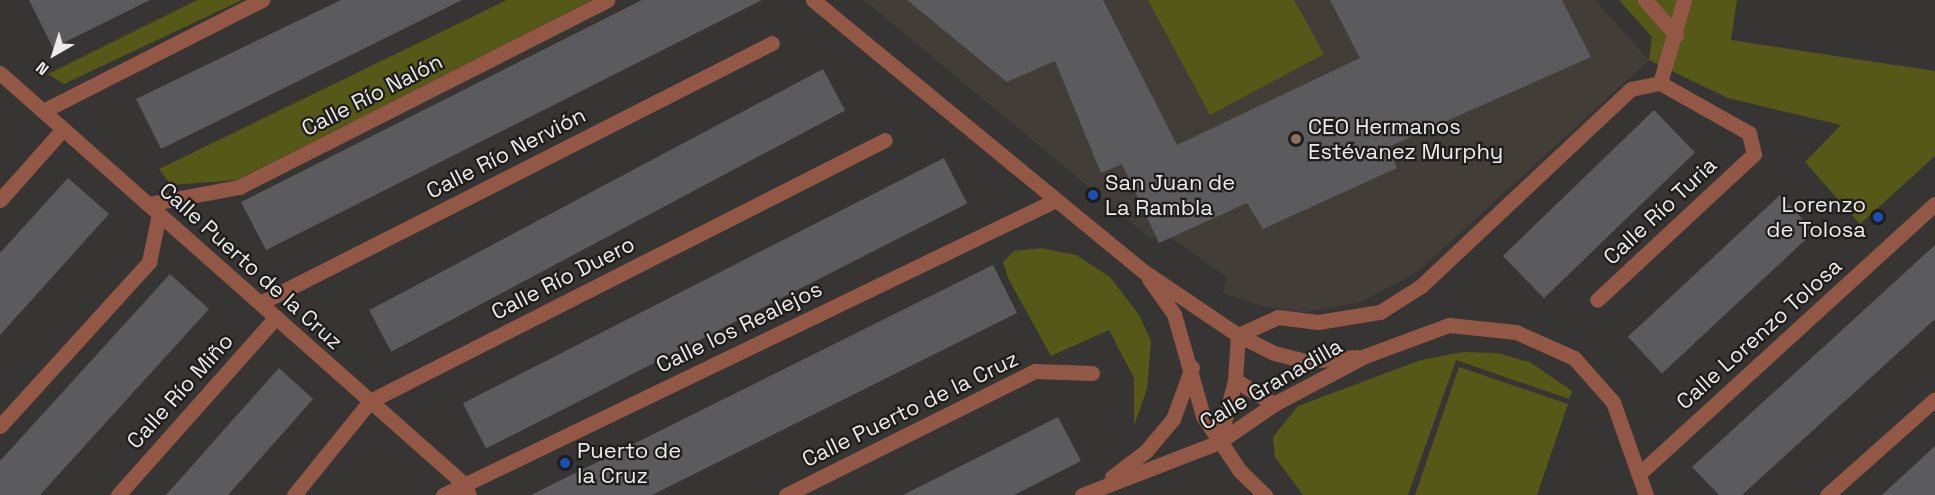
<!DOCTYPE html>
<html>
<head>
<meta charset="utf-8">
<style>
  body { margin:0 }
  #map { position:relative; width:1935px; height:495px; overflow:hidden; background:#373533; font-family:"Space Grotesk",sans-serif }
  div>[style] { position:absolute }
  .built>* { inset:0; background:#423e37 }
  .green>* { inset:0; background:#555817 }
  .building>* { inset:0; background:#5b5a5d; transform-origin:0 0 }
  .street>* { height:15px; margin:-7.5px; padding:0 7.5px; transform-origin:7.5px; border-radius:7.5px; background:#925845 }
  .dots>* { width:16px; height:16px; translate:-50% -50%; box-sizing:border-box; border:3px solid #1e1d1c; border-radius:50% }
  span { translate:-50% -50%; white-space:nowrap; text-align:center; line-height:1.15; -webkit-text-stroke:4.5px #1e1d1c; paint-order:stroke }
  .street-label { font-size:22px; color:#ecebea }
  .poi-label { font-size:22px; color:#ecebea }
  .left { translate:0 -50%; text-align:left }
  .right { translate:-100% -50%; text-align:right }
  .north { position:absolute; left:24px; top:24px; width:60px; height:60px; -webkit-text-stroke:4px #1e1d1c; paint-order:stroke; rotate:219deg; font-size:16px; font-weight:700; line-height:24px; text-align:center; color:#ecebea }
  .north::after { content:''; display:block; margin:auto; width:21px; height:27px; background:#ecebea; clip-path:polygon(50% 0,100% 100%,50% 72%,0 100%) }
</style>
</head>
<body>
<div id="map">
  <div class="built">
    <div style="clip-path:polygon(864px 0,1595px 0,1649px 60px,1417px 272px,1361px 302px,1305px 312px,1261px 306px,1223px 293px,1227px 277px,1164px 233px,1151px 239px)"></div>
  </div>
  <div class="green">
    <div style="clip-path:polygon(197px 0,242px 0,64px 84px,48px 74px)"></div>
    <div style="clip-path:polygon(507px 0,592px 0,237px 180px,171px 185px,159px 169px)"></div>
    <div style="clip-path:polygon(1148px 0,1294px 0,1324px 54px,1210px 115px)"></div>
    <div style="clip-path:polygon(1619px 0,1737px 0,1731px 40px,1935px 71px,1935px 156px,1860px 224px,1805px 162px,1841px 125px,1728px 98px,1649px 60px,1652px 37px)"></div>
    <div style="clip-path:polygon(1041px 248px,1076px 255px,1110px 277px,1139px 315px,1151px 341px,1147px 389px,1134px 426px,1134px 378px,1109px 330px,1051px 356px,1008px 278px,1003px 262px,1014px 251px)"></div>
    <div style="clip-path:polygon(1463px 352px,1497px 353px,1530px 362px,1572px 391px,1569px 399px,1456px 360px,1408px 495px,1303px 495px,1275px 457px,1273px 437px,1298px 406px,1421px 360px)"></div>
    <div style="clip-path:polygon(1459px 367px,1568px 404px,1537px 495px,1415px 495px)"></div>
  </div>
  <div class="building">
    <div style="clip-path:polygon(29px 0,150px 0,53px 48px)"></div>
    <div style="clip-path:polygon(341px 0,462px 0,161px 149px,136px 99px)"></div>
    <div style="clip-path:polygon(642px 0,762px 0,266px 250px,241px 202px)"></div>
    <div style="clip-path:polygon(907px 0,1103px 0,1177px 145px,1360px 58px,1330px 0,1562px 0,1591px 57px,1388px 147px,1397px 168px,1263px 229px,1247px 203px,1159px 243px,1122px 164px,1101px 173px,1055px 61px,1007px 82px)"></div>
    <div style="left:823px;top:69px;width:47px;height:514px;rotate:62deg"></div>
    <div style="left:1654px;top:110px;width:59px;height:210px;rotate:46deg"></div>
    <div style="left:944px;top:158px;width:51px;height:540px;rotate:63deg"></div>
    <div style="clip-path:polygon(68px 178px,109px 214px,0 335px,0 253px)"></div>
    <div style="left:1780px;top:195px;width:50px;height:208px;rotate:47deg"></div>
    <div style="clip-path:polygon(1935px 245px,1935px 319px,1742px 495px,1719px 495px,1692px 467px)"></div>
    <div style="clip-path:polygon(993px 265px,1017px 313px,652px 495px,531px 495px)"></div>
    <div style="clip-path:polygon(170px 274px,209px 309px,40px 495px,0 495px,0 461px)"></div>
    <div style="clip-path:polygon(279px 368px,313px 399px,228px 495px,166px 495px)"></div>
    <div style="clip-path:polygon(1058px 417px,1081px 461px,1014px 495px,903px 495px)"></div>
    <div style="clip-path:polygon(1935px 446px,1935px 495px,1882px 495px)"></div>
  </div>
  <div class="street">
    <div style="left:813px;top:0;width:427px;rotate:39.4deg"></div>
    <div style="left:1143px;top:271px;width:115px;rotate:34deg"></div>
    <div style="left:1238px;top:335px;width:40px;rotate:26.6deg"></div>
    <div style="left:1274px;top:353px;width:34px;rotate:14deg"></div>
    <div style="left:1307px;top:361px;width:50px;rotate:-4.6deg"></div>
    <div style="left:1645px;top:0;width:47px;rotate:48.5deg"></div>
    <div style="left:0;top:73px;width:620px;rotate:41.53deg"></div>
    <div style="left:464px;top:484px;width:12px;rotate:66deg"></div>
    <div style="left:1660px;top:83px;width:86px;rotate:-73.9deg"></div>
    <div style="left:43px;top:111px;width:246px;rotate:-26.9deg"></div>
    <div style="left:0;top:200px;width:95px;rotate:-48.4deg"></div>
    <div style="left:148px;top:204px;width:93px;rotate:-10.6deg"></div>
    <div style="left:239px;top:187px;width:413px;rotate:-26.9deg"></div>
    <div style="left:1149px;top:279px;width:43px;rotate:54.5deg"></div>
    <div style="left:1174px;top:314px;width:106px;rotate:74.1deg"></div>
    <div style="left:1203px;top:416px;width:66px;rotate:56.1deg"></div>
    <div style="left:1240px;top:471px;width:35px;rotate:44deg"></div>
    <div style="left:260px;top:303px;width:574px;rotate:-26.92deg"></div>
    <div style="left:1235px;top:380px;width:46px;rotate:31.6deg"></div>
    <div style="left:0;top:426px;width:222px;rotate:-47.7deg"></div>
    <div style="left:149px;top:262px;width:49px;rotate:-78.2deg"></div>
    <div style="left:1219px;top:442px;width:64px;rotate:-75.5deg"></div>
    <div style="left:1235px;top:380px;width:45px;rotate:-86.2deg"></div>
    <div style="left:1238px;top:335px;width:44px;rotate:-24.2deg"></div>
    <div style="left:1278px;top:317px;width:40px;rotate:7.1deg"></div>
    <div style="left:1318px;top:322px;width:63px;rotate:-9.2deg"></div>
    <div style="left:1380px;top:312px;width:49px;rotate:-32.4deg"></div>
    <div style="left:1421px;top:286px;width:288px;rotate:-43.2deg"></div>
    <div style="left:1631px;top:89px;width:30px;rotate:-12deg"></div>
    <div style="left:1660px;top:83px;width:102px;rotate:29.3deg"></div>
    <div style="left:1749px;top:133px;width:22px;rotate:77deg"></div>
    <div style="left:1754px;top:154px;width:214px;rotate:137.1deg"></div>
    <div style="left:1640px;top:473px;width:399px;rotate:-42.4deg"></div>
    <div style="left:1112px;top:477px;width:43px;rotate:-37.4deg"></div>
    <div style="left:1146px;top:451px;width:42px;rotate:-49.8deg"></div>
    <div style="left:1173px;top:419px;width:55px;rotate:-69.9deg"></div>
    <div style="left:118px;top:495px;width:238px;rotate:-48.4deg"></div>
    <div style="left:294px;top:495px;width:121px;rotate:-51deg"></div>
    <div style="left:370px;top:401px;width:577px;rotate:-26.88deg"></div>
    <div style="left:443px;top:495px;width:680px;rotate:-25.7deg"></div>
    <div style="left:786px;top:495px;width:278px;rotate:-26.5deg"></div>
    <div style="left:1035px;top:371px;width:57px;rotate:2deg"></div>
    <div style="left:1082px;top:495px;width:147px;rotate:-21.1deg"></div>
    <div style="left:1219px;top:442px;width:67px;rotate:-34.6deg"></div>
    <div style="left:1274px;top:404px;width:103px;rotate:-27.8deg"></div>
    <div style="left:1365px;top:356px;width:90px;rotate:-20.3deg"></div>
    <div style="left:1449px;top:325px;width:67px;rotate:6deg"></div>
    <div style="left:1516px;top:332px;width:64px;rotate:24.1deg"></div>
    <div style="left:1574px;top:358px;width:59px;rotate:48.4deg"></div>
    <div style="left:1613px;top:402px;width:99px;rotate:70.5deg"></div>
    <div style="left:1827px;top:495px;width:144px;rotate:-41.6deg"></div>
  </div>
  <div class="dots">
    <div style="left:1296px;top:139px;background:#8d6e63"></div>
    <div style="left:1093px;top:195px;background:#1a4fb4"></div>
    <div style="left:1878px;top:217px;background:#1a4fb4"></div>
    <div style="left:565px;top:463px;background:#1a4fb4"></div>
  </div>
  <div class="street-label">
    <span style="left:372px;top:95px;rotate:-27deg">Calle Río Nalón</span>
    <span style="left:506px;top:153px;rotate:-27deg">Calle Río Nervión</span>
    <span style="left:1660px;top:211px;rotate:-43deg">Calle Río Turia</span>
    <span style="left:251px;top:266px;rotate:42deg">Calle Puerto de la Cruz</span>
    <span style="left:563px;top:278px;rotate:-27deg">Calle Río Duero</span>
    <span style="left:739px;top:327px;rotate:-26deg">Calle los Realejos</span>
    <span style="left:1759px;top:334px;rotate:-42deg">Calle Lorenzo Tolosa</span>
    <span style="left:1271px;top:384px;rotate:-30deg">Calle Granadilla</span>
    <span style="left:180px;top:391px;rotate:-48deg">Calle Río Miño</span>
    <span style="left:910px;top:409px;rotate:-26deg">Calle Puerto de la Cruz</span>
  </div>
  <div class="poi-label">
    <span class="left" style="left:1308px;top:139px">CEO Hermanos<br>Estévanez Murphy</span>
    <span class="left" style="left:1105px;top:195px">San Juan de<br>La Rambla</span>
    <span class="right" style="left:1866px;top:217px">Lorenzo<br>de Tolosa</span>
    <span class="left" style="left:577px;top:463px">Puerto de<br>la Cruz</span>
  </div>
  <div class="north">N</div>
</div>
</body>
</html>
